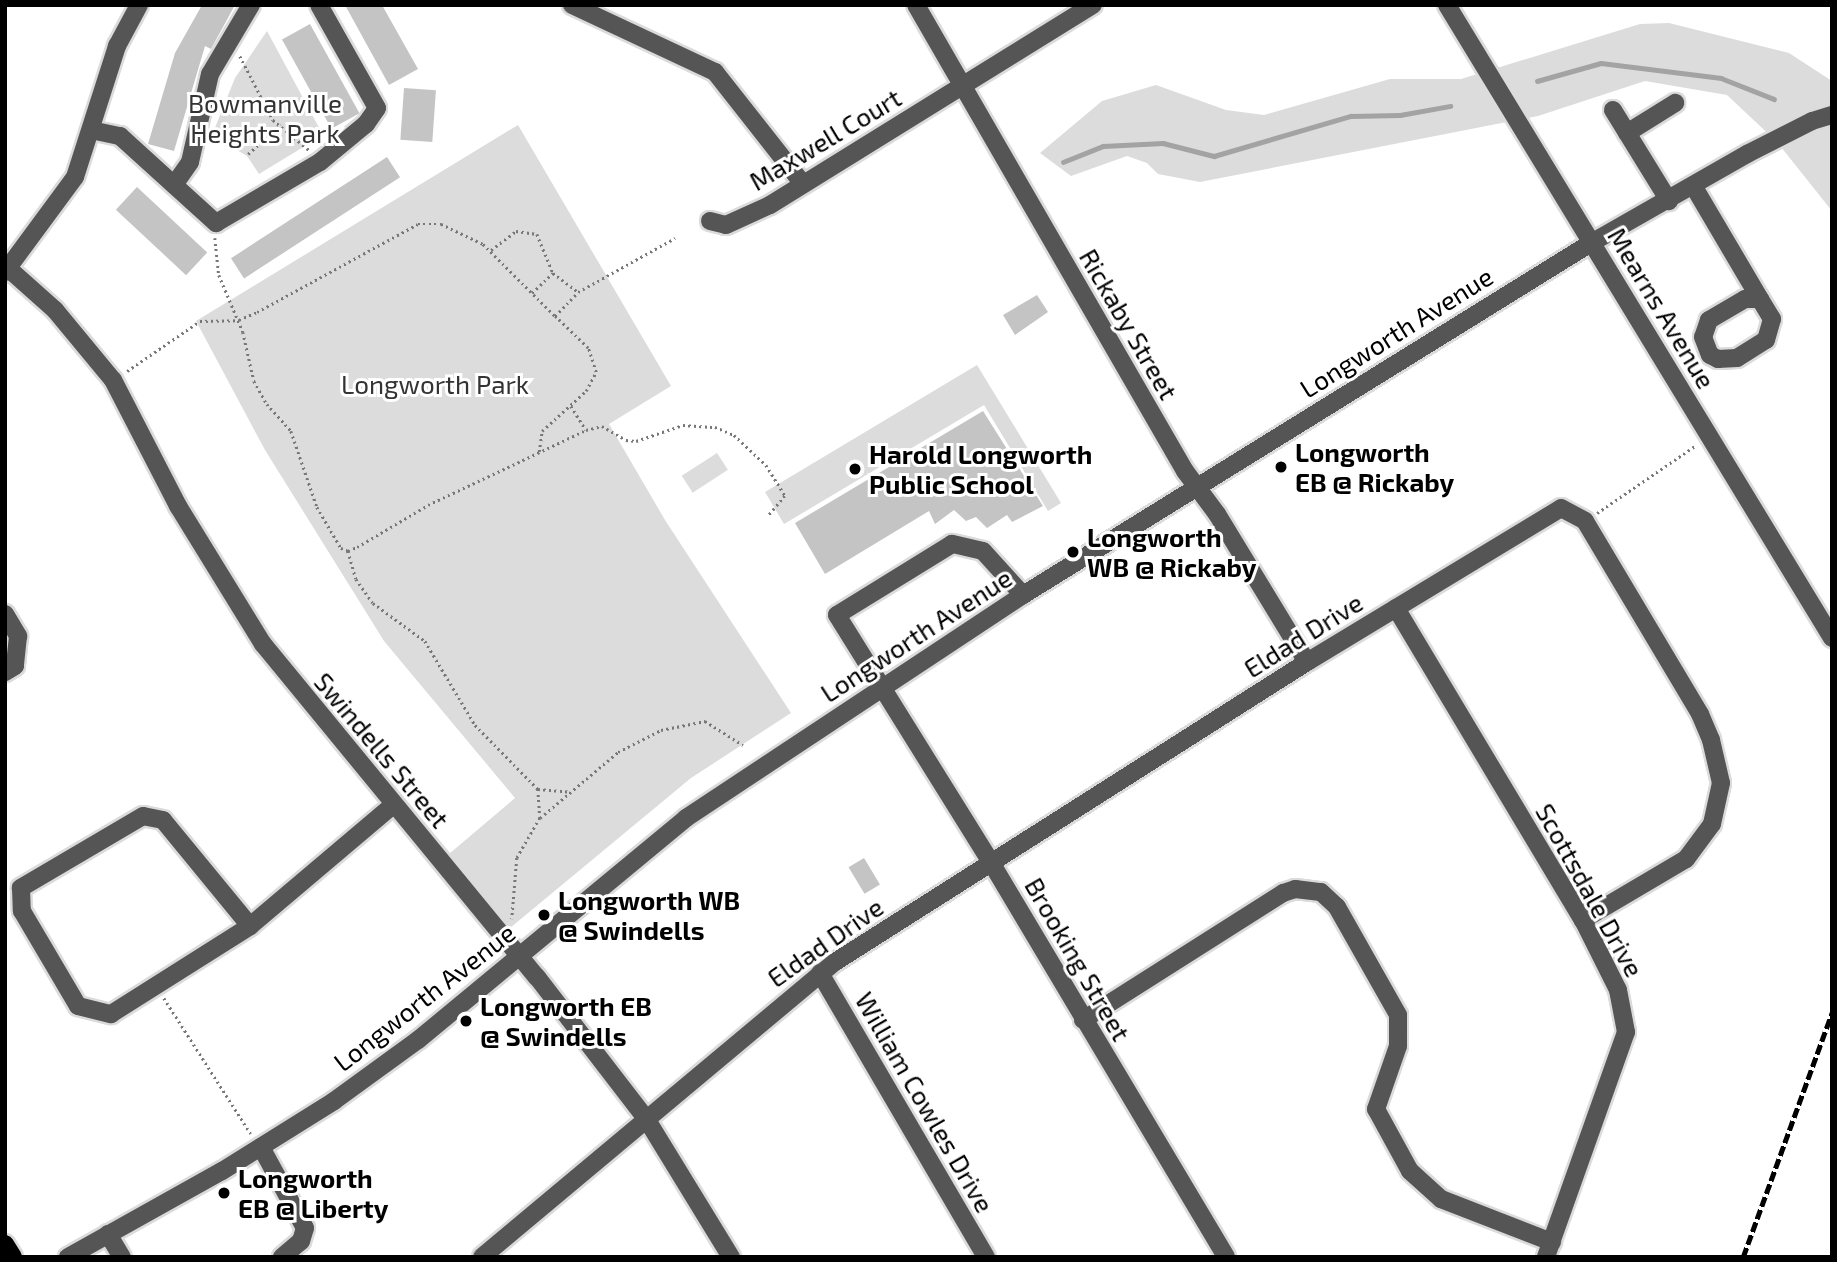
<!DOCTYPE html>
<html>
<head>
<meta charset="utf-8">
<style>
  body { margin:0 }
  #map { position:relative; width:1837px; height:1262px; overflow:hidden; background:#fff; font-family:"Exo 2",sans-serif }
  div>[style] { position:absolute }
  .green>* { inset:0; background:#dcdcdc; transform-origin:0 0 }
  .stream>* { height:4.5px; margin:-2.25px; padding:0 2.25px; transform-origin:2.25px; border-radius:2.25px; background:#a3a3a3 }
  .building>* { inset:0; background:#c4c4c4; transform-origin:0 0 }
  .path>* { height:2.5px; margin-top:-1.25px; transform-origin:0; background:repeating-linear-gradient(90deg,#777 0 2px,transparent 0 5.5px) }
  .roads { filter:drop-shadow(2px 0 #dbdbdb) drop-shadow(-2px 0 #dbdbdb) drop-shadow(0 2px #dbdbdb) drop-shadow(0 -2px #dbdbdb) }
  .minor>* { height:18px; margin:-9px; padding:0 9px; transform-origin:9px; border-radius:9px; background:#555 }
  .major>* { height:18px; margin:-9px; padding:0 9px; transform-origin:9px; border-radius:9px; background:#000 }
  .rail>* { height:4.5px; margin-top:-2.25px; transform-origin:0; background:repeating-linear-gradient(90deg,#000 0 10px,transparent 0 13.5px) }
  .dots>* { width:19px; height:19px; translate:-50% -50%; box-sizing:border-box; border:4px solid #fff; border-radius:50% }
  span { translate:-50% -50%; white-space:nowrap; text-align:center; line-height:1.15; -webkit-text-stroke:6px #fff; paint-order:stroke }
  .park-label { font-size:26px; color:#333 }
  .street-label { font-size:26px; color:#000 }
  .poi-label { font-size:26px; color:#000; font-weight:700 }
  .left { translate:0 -50%; text-align:left }
  .frame { position:absolute; inset:0; border:7px solid #000; pointer-events:none }
</style>
</head>
<body>
<div id="map">
  <div class="green">
    <div style="clip-path:polygon(1669px 23px,1789px 53px,1832px 81px,1832px 211px,1777px 142px,1727px 95px,1645px 81px,1538px 116px,1200px 182px,1158px 174px,1147px 163px,1127px 156px,1071px 176px,1040px 153px,1102px 101px,1156px 85px,1226px 110px,1264px 115px,1390px 79px,1461px 79px,1640px 24px)"></div>
    <div style="clip-path:polygon(267px 31px,323px 135px,259px 174px,247px 156px,212px 135px,235px 78px)"></div>
    <div style="clip-path:polygon(518px 125px,671px 386px,609px 424px,665px 520px,791px 713px,691px 778px,510px 928px,449px 854px,515px 798px,384px 641px,265px 450px,196px 321px)"></div>
    <div style="clip-path:polygon(977px 365px,1061px 503px,1048px 511px,984px 405px,784px 524px,765px 492px)"></div>
    <div style="left:717px;top:453px;width:20px;height:42px;rotate:57deg"></div>
  </div>
  <div class="stream">
    <div style="left:1537px;top:81px;width:66px;rotate:-15.7deg"></div>
    <div style="left:1601px;top:63px;width:121px;rotate:7.1deg"></div>
    <div style="left:1721px;top:78px;width:57px;rotate:21.6deg"></div>
    <div style="left:1063px;top:162px;width:43px;rotate:-21.8deg"></div>
    <div style="left:1103px;top:146px;width:60px;rotate:-2.9deg"></div>
    <div style="left:1163px;top:143px;width:53px;rotate:14.3deg"></div>
    <div style="left:1214px;top:156px;width:143px;rotate:-16.3deg"></div>
    <div style="left:1351px;top:116px;width:49px;rotate:-1.2deg"></div>
    <div style="left:1400px;top:115px;width:51px;rotate:-10.2deg"></div>
  </div>
  <div class="building">
    <div style="clip-path:polygon(202px 5px,235px 5px,211px 49px,205px 46px,174px 151px,148px 144px,175px 53px)"></div>
    <div style="clip-path:polygon(345px 5px,382px 5px,418px 69px,389px 85px)"></div>
    <div style="left:310px;top:24px;width:102px;height:32px;rotate:61deg"></div>
    <div style="left:404px;top:88px;width:32px;height:52px;rotate:4deg"></div>
    <div style="left:387px;top:157px;width:24px;height:186px;rotate:57deg"></div>
    <div style="left:137px;top:187px;width:96px;height:31px;rotate:43deg"></div>
    <div style="clip-path:polygon(1037px 295px,1048px 312px,1015px 335px,1003px 315px)"></div>
    <div style="clip-path:polygon(983px 411px,1043px 506px,1012px 522px,1007px 515px,987px 528px,976px 517px,966px 521px,954px 510px,935px 524px,929px 511px,825px 574px,795px 523px)"></div>
    <div style="left:864px;top:858px;width:31px;height:18px;rotate:59deg"></div>
  </div>
  <div class="path">
    <div style="left:240px;top:56px;width:72px;rotate:62.7deg"></div>
    <div style="left:273px;top:120px;width:47px;rotate:39.8deg"></div>
    <div style="left:248px;top:154px;width:44px;rotate:-41.3deg"></div>
    <div style="left:215px;top:238px;width:37px;rotate:84deg"></div>
    <div style="left:219px;top:275px;width:62px;rotate:67.2deg"></div>
    <div style="left:243px;top:332px;width:50px;rotate:77.3deg"></div>
    <div style="left:254px;top:381px;width:26px;rotate:61deg"></div>
    <div style="left:267px;top:404px;width:36px;rotate:48deg"></div>
    <div style="left:291px;top:431px;width:80px;rotate:71.1deg"></div>
    <div style="left:317px;top:507px;width:48px;rotate:59.7deg"></div>
    <div style="left:341px;top:548px;width:8px;rotate:23deg"></div>
    <div style="left:348px;top:551px;width:10px;rotate:-24deg"></div>
    <div style="left:357px;top:547px;width:82px;rotate:-30.6deg"></div>
    <div style="left:428px;top:505px;width:175px;rotate:-25.4deg"></div>
    <div style="left:491px;top:250px;width:31px;rotate:-37deg"></div>
    <div style="left:516px;top:231px;width:21px;rotate:8deg"></div>
    <div style="left:537px;top:234px;width:42px;rotate:67.7deg"></div>
    <div style="left:553px;top:273px;width:31px;rotate:37deg"></div>
    <div style="left:532px;top:293px;width:29px;rotate:-44deg"></div>
    <div style="left:127px;top:371px;width:88px;rotate:-34.4deg"></div>
    <div style="left:200px;top:321px;width:39px;rotate:-1deg"></div>
    <div style="left:239px;top:320px;width:20px;rotate:-24deg"></div>
    <div style="left:257px;top:312px;width:183px;rotate:-28.7deg"></div>
    <div style="left:418px;top:224px;width:23px"></div>
    <div style="left:441px;top:224px;width:47px;rotate:25.5deg"></div>
    <div style="left:483px;top:244px;width:102px;rotate:45deg"></div>
    <div style="left:555px;top:316px;width:33px;rotate:-46deg"></div>
    <div style="left:578px;top:292px;width:111px;rotate:-29.1deg"></div>
    <div style="left:571px;top:406px;width:28px;rotate:58deg"></div>
    <div style="left:586px;top:430px;width:16px;rotate:-14deg"></div>
    <div style="left:602px;top:426px;width:28px;rotate:30deg"></div>
    <div style="left:626px;top:440px;width:10px;rotate:6deg"></div>
    <div style="left:636px;top:441px;width:50px;rotate:-18.8deg"></div>
    <div style="left:683px;top:425px;width:32px;rotate:4deg"></div>
    <div style="left:715px;top:427px;width:21px;rotate:23deg"></div>
    <div style="left:734px;top:435px;width:44px;rotate:43.2deg"></div>
    <div style="left:766px;top:465px;width:36px;rotate:58deg"></div>
    <div style="left:785px;top:496px;width:26px;rotate:130deg"></div>
    <div style="left:539px;top:452px;width:21px;rotate:-82deg"></div>
    <div style="left:542px;top:431px;width:59px;rotate:-42.3deg"></div>
    <div style="left:586px;top:391px;width:21px;rotate:-62deg"></div>
    <div style="left:596px;top:372px;width:25px;rotate:-108deg"></div>
    <div style="left:588px;top:348px;width:46px;rotate:-135.9deg"></div>
    <div style="left:1597px;top:513px;width:119px;rotate:-34.4deg"></div>
    <div style="left:348px;top:551px;width:29px;rotate:74deg"></div>
    <div style="left:356px;top:579px;width:29px;rotate:55deg"></div>
    <div style="left:373px;top:603px;width:64px;rotate:36.2deg"></div>
    <div style="left:425px;top:641px;width:98px;rotate:59.2deg"></div>
    <div style="left:475px;top:725px;width:90px;rotate:45.5deg"></div>
    <div style="left:538px;top:789px;width:29px;rotate:86deg"></div>
    <div style="left:540px;top:818px;width:46px;rotate:119.9deg"></div>
    <div style="left:517px;top:858px;width:61px;rotate:94.7deg"></div>
    <div style="left:538px;top:789px;width:32px;rotate:5deg"></div>
    <div style="left:540px;top:818px;width:102px;rotate:-40.2deg"></div>
    <div style="left:618px;top:752px;width:48px;rotate:-27.1deg"></div>
    <div style="left:661px;top:730px;width:45px;rotate:-11.6deg"></div>
    <div style="left:705px;top:721px;width:45px;rotate:32.3deg"></div>
    <div style="left:164px;top:998px;width:161px;rotate:57.4deg"></div>
  </div>
  <div class="roads">
    <div class="minor">
      <div style="left:572px;top:5px;width:158px;rotate:25.1deg"></div>
      <div style="left:715px;top:72px;width:142px;rotate:51.8deg"></div>
      <div style="left:916px;top:5px;width:538px;rotate:60deg"></div>
      <div style="left:1185px;top:471px;width:54px;rotate:53.3deg"></div>
      <div style="left:1217px;top:514px;width:173px;rotate:58.7deg"></div>
      <div style="left:1447px;top:5px;width:741px;rotate:58.69deg"></div>
      <div style="left:1613px;top:110px;width:107px;rotate:58.4deg"></div>
      <div style="left:91px;top:130px;width:30px;rotate:12deg"></div>
      <div style="left:120px;top:136px;width:130px;rotate:42.2deg"></div>
      <div style="left:216px;top:223px;width:121px;rotate:-30.4deg"></div>
      <div style="left:320px;top:162px;width:60px;rotate:-39.6deg"></div>
      <div style="left:366px;top:124px;width:19px;rotate:-55deg"></div>
      <div style="left:377px;top:108px;width:118px;rotate:-119.4deg"></div>
      <div style="left:1627px;top:133px;width:57px;rotate:-32deg"></div>
      <div style="left:174px;top:185px;width:28px;rotate:-55deg"></div>
      <div style="left:190px;top:162px;width:90px;rotate:-77.2deg"></div>
      <div style="left:210px;top:74px;width:80px;rotate:-59.3deg"></div>
      <div style="left:1694px;top:187px;width:130px;rotate:59.5deg"></div>
      <div style="left:1760px;top:299px;width:15px;rotate:180deg"></div>
      <div style="left:1745px;top:299px;width:42px;rotate:149.7deg"></div>
      <div style="left:1709px;top:320px;width:18px;rotate:109deg"></div>
      <div style="left:1703px;top:337px;width:19px;rotate:69deg"></div>
      <div style="left:1710px;top:355px;width:9px;rotate:27deg"></div>
      <div style="left:1718px;top:359px;width:19px;rotate:-3deg"></div>
      <div style="left:1737px;top:358px;width:34px;rotate:-32deg"></div>
      <div style="left:1766px;top:340px;width:22px;rotate:-74deg"></div>
      <div style="left:1772px;top:319px;width:23px;rotate:-121deg"></div>
      <div style="left:710px;top:221px;width:16px;rotate:14deg"></div>
      <div style="left:726px;top:225px;width:48px;rotate:-24.4deg"></div>
      <div style="left:770px;top:205px;width:380px;rotate:-31.8deg"></div>
      <div style="left:9px;top:269px;width:62px;rotate:41.7deg"></div>
      <div style="left:55px;top:310px;width:91px;rotate:50.4deg"></div>
      <div style="left:113px;top:380px;width:142px;rotate:62.7deg"></div>
      <div style="left:178px;top:506px;width:162px;rotate:58.4deg"></div>
      <div style="left:263px;top:644px;width:431px;rotate:50.6deg"></div>
      <div style="left:537px;top:977px;width:180px;rotate:52.4deg"></div>
      <div style="left:647px;top:1120px;width:161px;rotate:58.5deg"></div>
      <div style="left:5px;top:272px;width:118px;rotate:-53.6deg"></div>
      <div style="left:75px;top:177px;width:138px;rotate:-72.2deg"></div>
      <div style="left:117px;top:46px;width:47px;rotate:-61.8deg"></div>
      <div style="left:1023px;top:595px;width:59px;rotate:-132.3deg"></div>
      <div style="left:983px;top:551px;width:32px;rotate:-167deg"></div>
      <div style="left:952px;top:544px;width:135px;rotate:148.3deg"></div>
      <div style="left:837px;top:615px;width:293px;rotate:58.1deg"></div>
      <div style="left:992px;top:864px;width:457px;rotate:59.2deg"></div>
      <div style="left:1396px;top:608px;width:364px;rotate:59.1deg"></div>
      <div style="left:1583px;top:920px;width:78px;rotate:63.4deg"></div>
      <div style="left:1618px;top:990px;width:43px;rotate:79.2deg"></div>
      <div style="left:1626px;top:1032px;width:239px;rotate:109.6deg"></div>
      <div style="left:5px;top:614px;width:26px;rotate:59deg"></div>
      <div style="left:18px;top:636px;width:30px;rotate:96deg"></div>
      <div style="left:15px;top:666px;width:12px;rotate:149deg"></div>
      <div style="left:250px;top:926px;width:137px;rotate:-129.4deg"></div>
      <div style="left:163px;top:820px;width:20px;rotate:-169deg"></div>
      <div style="left:143px;top:816px;width:142px;rotate:149.5deg"></div>
      <div style="left:21px;top:888px;width:23px;rotate:88deg"></div>
      <div style="left:22px;top:911px;width:110px;rotate:59.5deg"></div>
      <div style="left:78px;top:1006px;width:34px;rotate:14deg"></div>
      <div style="left:111px;top:1014px;width:165px;rotate:-32.3deg"></div>
      <div style="left:250px;top:926px;width:187px;rotate:-40.2deg"></div>
      <div style="left:820px;top:973px;width:329px;rotate:59.7deg"></div>
      <div style="left:1083px;top:1020px;width:237px;rotate:-32.4deg"></div>
      <div style="left:1283px;top:893px;width:13px;rotate:-18deg"></div>
      <div style="left:1295px;top:889px;width:26px;rotate:7deg"></div>
      <div style="left:1321px;top:892px;width:22px;rotate:43deg"></div>
      <div style="left:1337px;top:907px;width:124px;rotate:60.5deg"></div>
      <div style="left:1398px;top:1015px;width:31px;rotate:90deg"></div>
      <div style="left:1398px;top:1046px;width:67px;rotate:109.2deg"></div>
      <div style="left:1376px;top:1109px;width:71px;rotate:61.3deg"></div>
      <div style="left:1410px;top:1171px;width:42px;rotate:42.1deg"></div>
      <div style="left:1441px;top:1199px;width:119px;rotate:21.2deg"></div>
      <div style="left:261px;top:1147px;width:92px;rotate:61.5deg"></div>
      <div style="left:305px;top:1228px;width:14px;rotate:107deg"></div>
      <div style="left:301px;top:1241px;width:25px;rotate:140deg"></div>
      <div style="left:108px;top:1234px;width:27px;rotate:59deg"></div>
      <div style="left:68px;top:1257px;width:176px;rotate:-29.2deg"></div>
      <div style="left:222px;top:1171px;width:132px;rotate:-32deg"></div>
      <div style="left:334px;top:1101px;width:104px;rotate:-36deg"></div>
      <div style="left:418px;top:1040px;width:348px;rotate:-39.6deg"></div>
      <div style="left:686px;top:818px;width:404px;rotate:-33.5deg"></div>
      <div style="left:1023px;top:595px;width:668px;rotate:-31.79deg"></div>
      <div style="left:1591px;top:243px;width:180px;rotate:-29.7deg"></div>
      <div style="left:1747px;top:154px;width:73px;rotate:-26.9deg"></div>
      <div style="left:1812px;top:121px;width:21px;rotate:-17deg"></div>
      <div style="left:482px;top:1257px;width:460px;rotate:-39.9deg"></div>
      <div style="left:835px;top:962px;width:559px;rotate:-32.44deg"></div>
      <div style="left:1307px;top:662px;width:297px;rotate:-31.2deg"></div>
      <div style="left:1561px;top:508px;width:27px;rotate:28deg"></div>
      <div style="left:1585px;top:521px;width:225px;rotate:59.2deg"></div>
      <div style="left:1700px;top:714px;width:28px;rotate:67deg"></div>
      <div style="left:1711px;top:740px;width:44px;rotate:76.9deg"></div>
      <div style="left:1721px;top:783px;width:42px;rotate:102.4deg"></div>
      <div style="left:1712px;top:824px;width:44px;rotate:126.6deg"></div>
      <div style="left:1686px;top:859px;width:120px;rotate:149.4deg"></div>
    </div>
    <div class="major">
      <div style="left:5px;top:1244px;width:15px;rotate:58deg"></div>
    </div>
  </div>
  <div class="rail">
    <div style="left:1743px;top:1257px;width:260px;rotate:-70deg"></div>
  </div>
  <div class="dots">
    <div style="left:1281px;top:467px;background:#000"></div>
    <div style="left:855px;top:469px;background:#000"></div>
    <div style="left:1073px;top:552px;background:#000"></div>
    <div style="left:544px;top:915px;background:#000"></div>
    <div style="left:466px;top:1021px;background:#000"></div>
    <div style="left:224px;top:1193px;background:#000"></div>
  </div>
  <div class="park-label">
    <span style="left:265px;top:118px">Bowmanville<br>Heights Park</span>
    <span style="left:435px;top:384px">Longworth Park</span>
  </div>
  <div class="street-label">
    <span style="left:825px;top:139px;rotate:-31deg">Maxwell Court</span>
    <span style="left:1662px;top:308px;rotate:59deg">Mearns Avenue</span>
    <span style="left:1129px;top:324px;rotate:60deg">Rickaby Street</span>
    <span style="left:1396px;top:332px;rotate:-32deg">Longworth Avenue</span>
    <span style="left:916px;top:635px;rotate:-33deg">Longworth Avenue</span>
    <span style="left:1303px;top:635px;rotate:-32deg">Eldad Drive</span>
    <span style="left:382px;top:750px;rotate:50deg">Swindells Street</span>
    <span style="left:1590px;top:890px;rotate:61deg">Scottsdale Drive</span>
    <span style="left:825px;top:942px;rotate:-35deg">Eldad Drive</span>
    <span style="left:1078px;top:959px;rotate:60deg">Brooking Street</span>
    <span style="left:424px;top:997px;rotate:-38deg">Longworth Avenue</span>
    <span style="left:925px;top:1102px;rotate:60deg">William Cowles Drive</span>
  </div>
  <div class="poi-label">
    <span class="left" style="left:1295px;top:467px">Longworth<br>EB @ Rickaby</span>
    <span class="left" style="left:869px;top:469px">Harold Longworth<br>Public School</span>
    <span class="left" style="left:1087px;top:552px">Longworth<br>WB @ Rickaby</span>
    <span class="left" style="left:558px;top:915px">Longworth WB<br>@ Swindells</span>
    <span class="left" style="left:480px;top:1021px">Longworth EB<br>@ Swindells</span>
    <span class="left" style="left:238px;top:1193px">Longworth<br>EB @ Liberty</span>
  </div>
  <div class="frame"></div>
</div>
</body>
</html>
